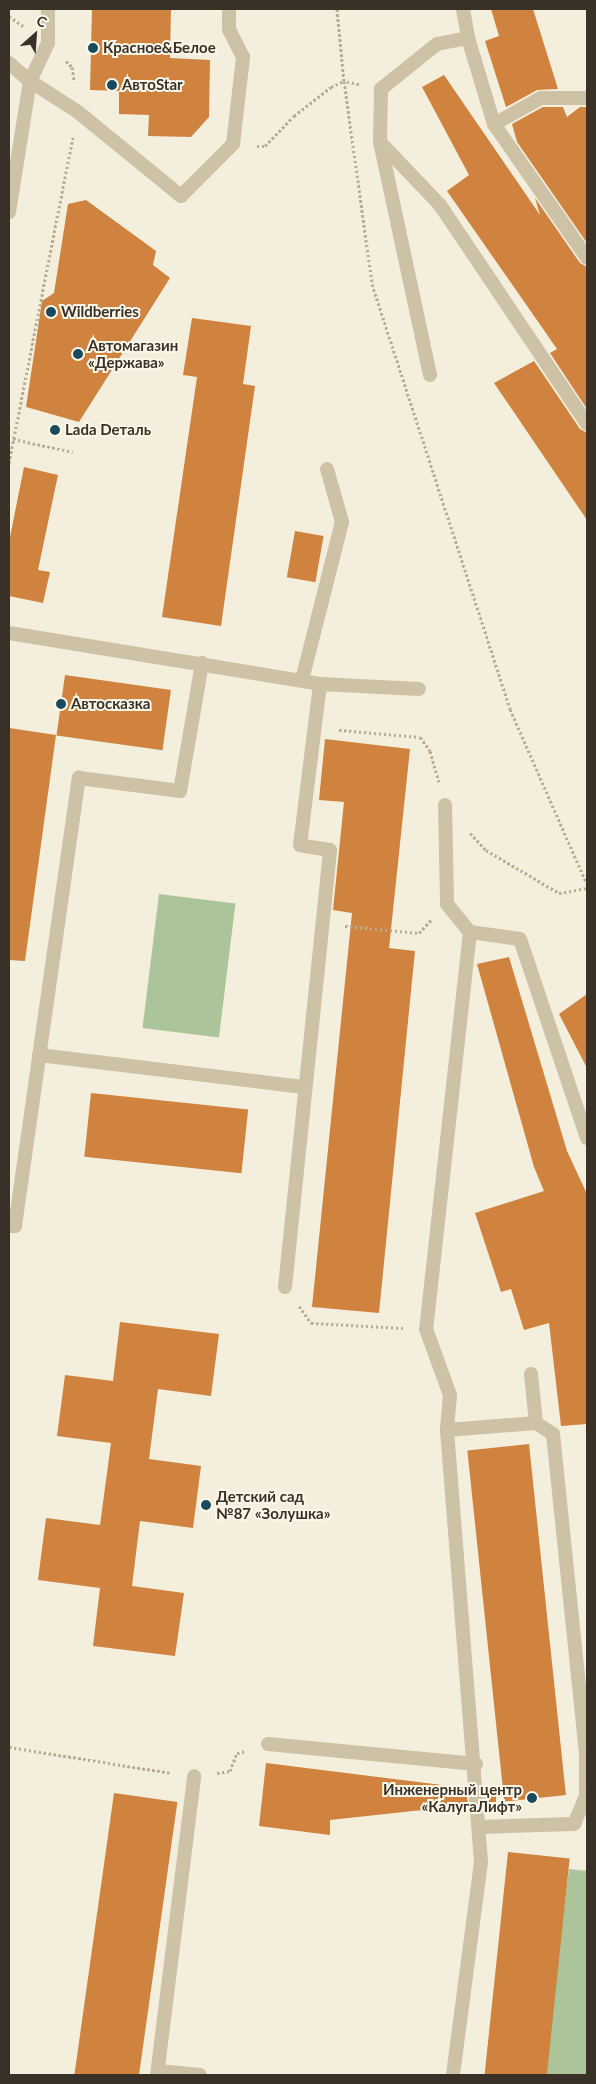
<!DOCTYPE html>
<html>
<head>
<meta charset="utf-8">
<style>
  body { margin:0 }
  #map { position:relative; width:596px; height:2084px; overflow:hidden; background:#f4eedc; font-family:Lato,sans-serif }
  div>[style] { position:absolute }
  .green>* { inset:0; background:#acc49a; transform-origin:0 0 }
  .building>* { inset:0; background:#cf833f; transform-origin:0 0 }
  .path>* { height:3px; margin-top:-1.5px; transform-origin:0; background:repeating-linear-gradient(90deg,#b9ac90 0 2.5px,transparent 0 5px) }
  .service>* { height:14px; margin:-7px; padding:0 7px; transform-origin:7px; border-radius:7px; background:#cdc1a6 }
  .minor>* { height:14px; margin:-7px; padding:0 7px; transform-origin:7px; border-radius:7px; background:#cdc1a6 }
  .dots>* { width:14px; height:14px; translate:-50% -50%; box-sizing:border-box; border:2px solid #fbf7e9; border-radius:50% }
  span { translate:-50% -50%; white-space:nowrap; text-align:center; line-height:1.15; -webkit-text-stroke:4px #fbf7e9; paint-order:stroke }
  .poi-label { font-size:15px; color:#393128; font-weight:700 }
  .left { translate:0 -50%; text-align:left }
  .right { translate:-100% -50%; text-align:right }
  .frame { position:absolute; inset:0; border:10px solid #393128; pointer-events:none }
  .north { position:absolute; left:10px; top:10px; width:50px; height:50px; -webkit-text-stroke:4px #fbf7e9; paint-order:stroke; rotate:26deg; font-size:14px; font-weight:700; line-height:20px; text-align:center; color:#393128 }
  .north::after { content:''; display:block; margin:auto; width:18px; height:22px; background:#393128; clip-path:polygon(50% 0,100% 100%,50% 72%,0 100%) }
</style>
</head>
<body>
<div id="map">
  <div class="green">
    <div style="left:159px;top:894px;width:77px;height:135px;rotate:7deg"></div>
    <div style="clip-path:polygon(569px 1869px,587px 1871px,587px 2075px,544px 2075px)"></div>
  </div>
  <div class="building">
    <div style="clip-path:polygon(92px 9px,171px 9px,170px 58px,210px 60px,209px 117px,191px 137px,148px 136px,149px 115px,119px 114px,119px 91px,90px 90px)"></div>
    <div style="clip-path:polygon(491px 9px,533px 9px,558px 89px,537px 90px,506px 107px,485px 41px,499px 36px)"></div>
    <div style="clip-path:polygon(444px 75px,540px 215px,535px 198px,580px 263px,587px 267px,587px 409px,550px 353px,557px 349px,447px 191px,469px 175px,422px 87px)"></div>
    <div style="clip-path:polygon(543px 107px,563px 107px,567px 117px,580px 107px,587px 107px,587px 243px,517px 142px,512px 124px)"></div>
    <div style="clip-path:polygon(86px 200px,156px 251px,153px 265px,170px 278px,79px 422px,26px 407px,42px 301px,54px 293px,68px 204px)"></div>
    <div style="clip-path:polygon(192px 318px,251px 326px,243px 384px,255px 386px,221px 626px,162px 617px,197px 377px,183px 375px)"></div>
    <div style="clip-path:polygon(534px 361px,580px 429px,587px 433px,587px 520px,494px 383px)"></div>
    <div style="clip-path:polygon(24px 467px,58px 475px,38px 570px,50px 572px,43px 603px,9px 596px,9px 542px)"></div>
    <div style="left:295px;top:531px;width:29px;height:47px;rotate:10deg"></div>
    <div style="left:65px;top:675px;width:107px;height:61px;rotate:8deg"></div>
    <div style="clip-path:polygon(9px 728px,56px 735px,25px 961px,9px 960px)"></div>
    <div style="clip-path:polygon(325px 739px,410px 749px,389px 948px,415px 951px,379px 1313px,312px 1307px,352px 913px,333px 910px,344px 802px,319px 800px)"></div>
    <div style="clip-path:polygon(509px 957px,567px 1151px,587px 1194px,587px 1424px,561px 1426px,549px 1323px,524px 1330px,511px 1289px,501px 1292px,475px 1213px,544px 1191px,534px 1167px,477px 964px)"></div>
    <div style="clip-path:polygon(587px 994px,587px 1068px,559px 1014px)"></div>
    <div style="left:91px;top:1093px;width:158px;height:64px;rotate:6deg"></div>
    <div style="clip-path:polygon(120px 1322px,219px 1334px,211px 1396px,158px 1389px,149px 1459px,201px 1466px,193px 1528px,140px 1521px,132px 1586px,184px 1593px,175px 1656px,93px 1646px,100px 1588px,38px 1580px,46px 1518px,100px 1525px,111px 1443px,57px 1436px,65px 1375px,113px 1381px)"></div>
    <div style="left:529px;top:1444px;width:353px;height:62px;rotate:84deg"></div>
    <div style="clip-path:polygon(266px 1763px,466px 1788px,468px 1805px,330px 1820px,330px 1835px,259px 1826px)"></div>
    <div style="clip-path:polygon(484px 1790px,496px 1792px,496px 1802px,485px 1803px)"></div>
    <div style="left:114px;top:1793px;width:64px;height:284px;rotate:8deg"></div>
    <div style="left:508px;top:1852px;width:62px;height:225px;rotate:6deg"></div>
  </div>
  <div class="path">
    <div style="left:9px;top:16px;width:19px;rotate:35deg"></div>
    <div style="left:66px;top:61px;width:8px;rotate:45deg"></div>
    <div style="left:72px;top:67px;width:15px;rotate:82deg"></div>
    <div style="left:359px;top:84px;width:15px;rotate:-169deg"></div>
    <div style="left:344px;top:81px;width:205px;rotate:82.1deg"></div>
    <div style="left:372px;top:284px;width:447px;rotate:72deg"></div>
    <div style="left:510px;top:709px;width:191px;rotate:66.3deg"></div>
    <div style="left:257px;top:146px;width:8px"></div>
    <div style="left:265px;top:146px;width:42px;rotate:-46deg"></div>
    <div style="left:294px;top:116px;width:47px;rotate:-38.1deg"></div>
    <div style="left:331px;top:87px;width:14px;rotate:-25deg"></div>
    <div style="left:344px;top:81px;width:72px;rotate:-95.6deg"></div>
    <div style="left:13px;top:439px;width:61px;rotate:12.2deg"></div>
    <div style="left:9px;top:463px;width:332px;rotate:-78.9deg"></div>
    <div style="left:339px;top:730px;width:81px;rotate:4.9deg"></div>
    <div style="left:420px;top:737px;width:17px;rotate:54deg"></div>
    <div style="left:430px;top:751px;width:32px;rotate:74deg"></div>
    <div style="left:470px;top:833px;width:23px;rotate:47deg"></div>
    <div style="left:486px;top:850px;width:85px;rotate:30.5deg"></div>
    <div style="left:559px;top:893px;width:28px;rotate:-10deg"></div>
    <div style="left:345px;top:926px;width:74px;rotate:5.4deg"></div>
    <div style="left:419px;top:933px;width:18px;rotate:-47deg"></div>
    <div style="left:299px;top:1306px;width:21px;rotate:55deg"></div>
    <div style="left:311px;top:1323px;width:92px;rotate:3.1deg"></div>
    <div style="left:9px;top:1747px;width:164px;rotate:9.1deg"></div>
    <div style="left:217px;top:1773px;width:13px;rotate:-9deg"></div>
    <div style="left:230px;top:1771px;width:19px;rotate:-69deg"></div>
    <div style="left:237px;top:1753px;width:9px;rotate:-13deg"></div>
  </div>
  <div class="service">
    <div style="left:48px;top:9px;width:34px;rotate:90deg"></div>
    <div style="left:48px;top:43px;width:42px;rotate:115.3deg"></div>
    <div style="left:30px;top:81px;width:57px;rotate:32.9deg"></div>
    <div style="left:78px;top:112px;width:133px;rotate:39.2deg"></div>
    <div style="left:181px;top:196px;width:74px;rotate:-45deg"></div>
    <div style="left:233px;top:144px;width:88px;rotate:-83.4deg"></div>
    <div style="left:243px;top:57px;width:30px;rotate:-117deg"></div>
    <div style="left:229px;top:30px;width:21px;rotate:-90deg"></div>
    <div style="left:463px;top:9px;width:29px;rotate:80deg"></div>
    <div style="left:494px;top:124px;width:54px;rotate:-29deg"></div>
    <div style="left:541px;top:98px;width:46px"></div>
    <div style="left:380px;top:142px;width:53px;rotate:-88.9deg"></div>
    <div style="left:381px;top:89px;width:72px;rotate:-38.8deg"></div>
    <div style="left:437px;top:44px;width:32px;rotate:-11deg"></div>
    <div style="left:468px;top:38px;width:90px;rotate:73.2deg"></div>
    <div style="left:494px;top:124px;width:163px;rotate:55.2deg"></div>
    <div style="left:430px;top:375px;width:238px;rotate:-102.1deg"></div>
    <div style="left:380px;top:142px;width:87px;rotate:46.4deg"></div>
    <div style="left:440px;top:205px;width:264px;rotate:56.1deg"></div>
    <div style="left:9px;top:633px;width:315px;rotate:9.3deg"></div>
    <div style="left:320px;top:684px;width:99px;rotate:2.9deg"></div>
    <div style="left:302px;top:680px;width:163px;rotate:-75.8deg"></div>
    <div style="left:342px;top:522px;width:55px;rotate:-105.8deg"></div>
    <div style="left:445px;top:805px;width:99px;rotate:88.8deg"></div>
    <div style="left:447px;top:904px;width:36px;rotate:51deg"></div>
    <div style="left:470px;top:932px;width:399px;rotate:96.3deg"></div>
    <div style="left:426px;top:1329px;width:70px;rotate:70deg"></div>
    <div style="left:450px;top:1395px;width:35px;rotate:95deg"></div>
    <div style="left:447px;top:1430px;width:433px;rotate:85.5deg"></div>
    <div style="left:481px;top:1862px;width:215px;rotate:97.5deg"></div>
    <div style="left:470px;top:932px;width:50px;rotate:8deg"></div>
    <div style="left:520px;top:939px;width:210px;rotate:71.4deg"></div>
    <div style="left:39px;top:1055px;width:268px;rotate:6.9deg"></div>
    <div style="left:9px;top:1226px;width:6px"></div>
    <div style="left:15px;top:1226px;width:453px;rotate:-81.9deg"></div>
    <div style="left:79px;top:778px;width:102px;rotate:7.3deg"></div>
    <div style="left:180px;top:791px;width:130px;rotate:-80.2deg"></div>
    <div style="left:285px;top:1287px;width:439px;rotate:-84.1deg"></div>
    <div style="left:330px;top:850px;width:30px;rotate:-171deg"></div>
    <div style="left:300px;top:845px;width:162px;rotate:-82.9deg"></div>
    <div style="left:531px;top:1374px;width:49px;rotate:84.2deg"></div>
    <div style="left:447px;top:1430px;width:89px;rotate:-4.5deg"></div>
    <div style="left:536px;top:1423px;width:20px;rotate:33deg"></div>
    <div style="left:553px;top:1434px;width:321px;rotate:84.1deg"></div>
    <div style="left:586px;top:1753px;width:43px;rotate:90deg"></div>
    <div style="left:586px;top:1796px;width:30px;rotate:113deg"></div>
    <div style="left:574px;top:1824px;width:94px;rotate:178.2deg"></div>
    <div style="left:268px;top:1744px;width:209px;rotate:5.5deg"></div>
    <div style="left:158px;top:2071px;width:42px;rotate:5.4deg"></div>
    <div style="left:157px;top:2075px;width:301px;rotate:-82.9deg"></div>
  </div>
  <div class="minor">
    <div style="left:9px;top:63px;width:28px;rotate:41deg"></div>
    <div style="left:30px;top:81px;width:133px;rotate:99.1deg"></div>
  </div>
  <div class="dots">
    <div style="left:93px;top:48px;background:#1a4a5e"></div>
    <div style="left:112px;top:85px;background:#1a4a5e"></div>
    <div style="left:51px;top:312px;background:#1a4a5e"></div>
    <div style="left:78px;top:354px;background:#1a4a5e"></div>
    <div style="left:55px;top:430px;background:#1a4a5e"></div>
    <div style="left:61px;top:704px;background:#1a4a5e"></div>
    <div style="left:206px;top:1505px;background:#1a4a5e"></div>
    <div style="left:532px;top:1798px;background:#1a4a5e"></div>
  </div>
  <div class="poi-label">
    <span class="left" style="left:103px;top:48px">Красное&amp;Белое</span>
    <span class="left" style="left:122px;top:85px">АвтоStar</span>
    <span class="left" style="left:61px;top:312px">Wildberries</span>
    <span class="left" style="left:88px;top:354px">Автомагазин<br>«Держава»</span>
    <span class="left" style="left:65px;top:430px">Lada Dеталь</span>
    <span class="left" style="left:71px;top:704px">Автосказка</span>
    <span class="left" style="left:216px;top:1505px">Детский сад<br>№87 «Золушка»</span>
    <span class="right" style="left:522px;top:1798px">Инженерный центр<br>«КалугаЛифт»</span>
  </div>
  <div class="frame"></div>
  <div class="north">С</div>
</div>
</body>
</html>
